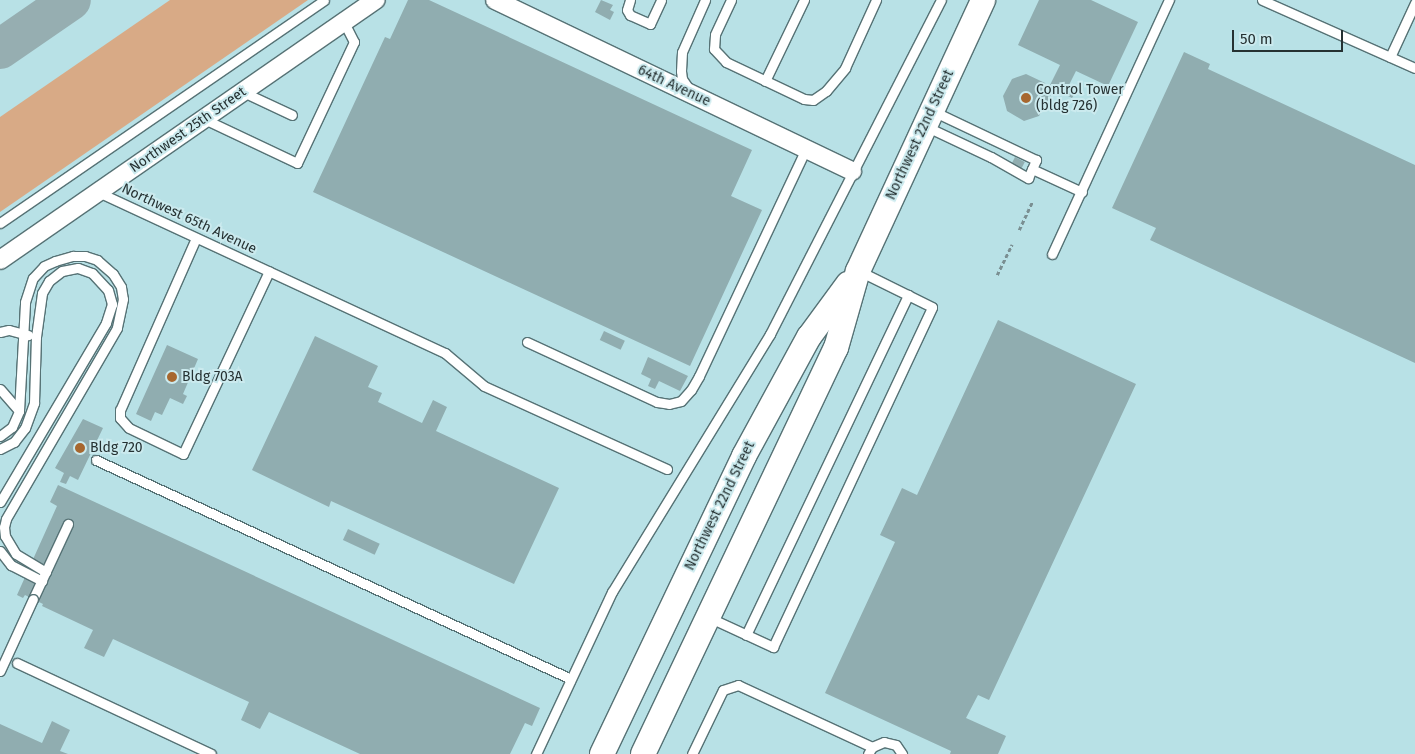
<!DOCTYPE html>
<html>
<head>
<meta charset="utf-8">
<style>
  body { margin:0 }
  #map { position:relative; width:1415px; height:754px; overflow:hidden; background:#cbeaee; font-family:"Fira Sans",sans-serif }
  div>[style] { position:absolute }
  .built>* { inset:0; background:#b8e1e6; transform-origin:0 0 }
  .green>* { inset:0; background:#d8aa86 }
  .taxiway>* { height:40px; margin:-20px; padding:0 20px; transform-origin:20px; border-radius:20px; background:#96aeb1 }
  .building>* { inset:0; background:#90adb0; transform-origin:0 0 }
  .path>* { height:2.5px; margin-top:-1.25px; transform-origin:0; background:repeating-linear-gradient(90deg,#7a8f92 0 4px,transparent 0 6.5px) }
  .roads { filter:drop-shadow(1px 0 #567275) drop-shadow(-1px 0 #567275) drop-shadow(0 1px #567275) drop-shadow(0 -1px #567275) }
  .lane>* { height:9px; margin:-4.5px; padding:0 4.5px; transform-origin:4.5px; border-radius:4.5px; background:#fff }
  .street>* { height:18px; margin:-9px; padding:0 9px; transform-origin:9px; border-radius:9px; background:#fff }
  .secondary>* { height:24px; margin:-12px; padding:0 12px; transform-origin:12px; border-radius:12px; background:#fff }
  .bridges { filter:drop-shadow(1px 0 #567275) drop-shadow(-1px 0 #567275) drop-shadow(0 1px #567275) drop-shadow(0 -1px #567275) }
  .lane-bridge>* { height:9px; margin:-4.5px; padding:0 4.5px; transform-origin:4.5px; border-radius:4.5px; background:#fff }
  .dots>* { width:14px; height:14px; translate:-50% -50%; box-sizing:border-box; border:2px solid #cbeaee; border-radius:50% }
  span { translate:-50% -50%; white-space:nowrap; text-align:center; line-height:1.15; -webkit-text-stroke:4px #cbeaee; paint-order:stroke }
  .street-label { font-size:14px; color:#253132 }
  .poi-label { font-size:14px; color:#253132 }
  .left { translate:0 -50%; text-align:left }
  .scale { position:absolute; left:1232px; top:30px; width:111px; height:22px; box-sizing:border-box; border:2px solid #253132; border-top:0; padding-left:6px; font-size:15px; line-height:18px; white-space:nowrap; color:#253132; -webkit-text-stroke:4px #cbeaee; paint-order:stroke }
</style>
</head>
<body>
<div id="map">
  <div class="built">
    <div style="left:0;top:0;width:1415px;height:754px"></div>
  </div>
  <div class="green">
    <div style="clip-path:polygon(170px 0,308px 0,0 212px,0 117px)"></div>
  </div>
  <div class="taxiway">
    <div style="left:0;top:49px;width:86px;rotate:-34.6deg"></div>
  </div>
  <div class="building">
    <div style="clip-path:polygon(408px 0,429px 0,752px 150px,731px 196px,762px 210px,690px 366px,313px 192px,385px 37px,390px 39px)"></div>
    <div style="clip-path:polygon(601px 0,613px 5px,610px 10px,614px 12px,610px 20px,595px 12px)"></div>
    <div style="clip-path:polygon(1039px 0,1091px 0,1138px 22px,1108px 86px,1076px 71px,1068px 87px,1076px 91px,1072px 98px,1058px 91px,1056px 94px,1048px 96px,1049px 99px,1039px 116px,1024px 121px,1007px 111px,1003px 96px,1012px 79px,1026px 74px,1045px 83px,1046px 88px,1049px 87px,1060px 65px,1018px 45px)"></div>
    <div style="clip-path:polygon(1184px 52px,1210px 64px,1208px 69px,1415px 165px,1415px 363px,1150px 240px,1156px 228px,1112px 208px)"></div>
    <div style="left:1015px;top:157px;width:11px;height:8px;rotate:27deg"></div>
    <div style="clip-path:polygon(998px 320px,1136px 384px,989px 700px,978px 695px,966px 718px,1006px 736px,998px 754px,950px 754px,951px 751px,825px 693px,895px 542px,880px 535px,902px 488px,917px 495px)"></div>
    <div style="left:604px;top:331px;width:23px;height:10px;rotate:25deg"></div>
    <div style="clip-path:polygon(315px 336px,378px 366px,368px 387px,382px 393px,378px 402px,422px 423px,433px 400px,447px 407px,436px 431px,559px 488px,514px 584px,331px 501px,329px 507px,252px 470px)"></div>
    <div style="clip-path:polygon(167px 345px,198px 359px,183px 394px,187px 396px,183px 404px,170px 398px,162px 415px,155px 412px,151px 421px,136px 414px)"></div>
    <div style="clip-path:polygon(648px 357px,688px 376px,680px 391px,659px 381px,655px 389px,648px 386px,651px 379px,641px 374px)"></div>
    <div style="clip-path:polygon(83px 419px,103px 428px,78px 480px,70px 476px,66px 484px,60px 482px,64px 473px,55px 468px)"></div>
    <div style="clip-path:polygon(58px 485px,540px 708px,532px 726px,525px 723px,510px 754px,360px 754px,269px 712px,260px 729px,241px 720px,249px 702px,113px 639px,104px 657px,84px 648px,93px 630px,42px 606px,43px 604px,25px 595px,23px 598px,17px 595px,57px 506px,50px 502px)"></div>
    <div style="left:348px;top:529px;width:35px;height:12px;rotate:25deg"></div>
    <div style="clip-path:polygon(52px 721px,70px 730px,60px 751px,68px 754px,0 754px,0 724px,42px 743px)"></div>
  </div>
  <div class="path">
    <div style="left:1019px;top:230px;width:31px;rotate:-65deg"></div>
    <div style="left:997px;top:275px;width:34px;rotate:-64deg"></div>
  </div>
  <div class="roads">
    <div class="lane">
      <div style="left:630px;top:0;width:10px;rotate:107deg"></div>
      <div style="left:627px;top:10px;width:6px;rotate:59deg"></div>
      <div style="left:630px;top:15px;width:22px;rotate:24deg"></div>
      <div style="left:650px;top:24px;width:26px;rotate:-65deg"></div>
      <div style="left:731px;top:0;width:38px;rotate:115deg"></div>
      <div style="left:715px;top:35px;width:14px;rotate:94deg"></div>
      <div style="left:714px;top:49px;width:18px;rotate:47deg"></div>
      <div style="left:726px;top:62px;width:86px;rotate:25.4deg"></div>
      <div style="left:804px;top:99px;width:9px;rotate:6deg"></div>
      <div style="left:813px;top:100px;width:16px;rotate:-35deg"></div>
      <div style="left:826px;top:91px;width:30px;rotate:-50deg"></div>
      <div style="left:845px;top:68px;width:75px;rotate:-65.5deg"></div>
      <div style="left:1262px;top:0;width:167px;rotate:24deg"></div>
      <div style="left:1390px;top:57px;width:60px;rotate:-65.2deg"></div>
      <div style="left:765px;top:81px;width:90px;rotate:-64.3deg"></div>
      <div style="left:689px;top:89px;width:12px;rotate:-125deg"></div>
      <div style="left:682px;top:79px;width:8px;rotate:-97deg"></div>
      <div style="left:681px;top:71px;width:19px;rotate:-87deg"></div>
      <div style="left:682px;top:52px;width:57px;rotate:-66.1deg"></div>
      <div style="left:243px;top:92px;width:54px;rotate:25.1deg"></div>
      <div style="left:204px;top:119px;width:103px;rotate:25.3deg"></div>
      <div style="left:297px;top:163px;width:134px;rotate:-64.8deg"></div>
      <div style="left:354px;top:42px;width:22px;rotate:-117deg"></div>
      <div style="left:925px;top:126px;width:73px;rotate:25.2deg"></div>
      <div style="left:991px;top:157px;width:43px;rotate:29.6deg"></div>
      <div style="left:1028px;top:178px;width:20px;rotate:-66deg"></div>
      <div style="left:1036px;top:160px;width:114px;rotate:-154.6deg"></div>
      <div style="left:1032px;top:169px;width:55px;rotate:24.7deg"></div>
      <div style="left:98px;top:192px;width:383px;rotate:24.9deg"></div>
      <div style="left:445px;top:353px;width:51px;rotate:40.2deg"></div>
      <div style="left:484px;top:386px;width:201px;rotate:24.4deg"></div>
      <div style="left:0;top:223px;width:393px;rotate:-34.5deg"></div>
      <div style="left:196px;top:238px;width:188px;rotate:113.8deg"></div>
      <div style="left:120px;top:410px;width:8px;rotate:90deg"></div>
      <div style="left:120px;top:418px;width:13px;rotate:48deg"></div>
      <div style="left:129px;top:428px;width:60px;rotate:25.7deg"></div>
      <div style="left:183px;top:454px;width:202px;rotate:-64.8deg"></div>
      <div style="left:1052px;top:254px;width:280px;rotate:-65.3deg"></div>
      <div style="left:0;top:332px;width:9px;rotate:-13deg"></div>
      <div style="left:9px;top:330px;width:20px;rotate:15deg"></div>
      <div style="left:527px;top:342px;width:143px;rotate:24.8deg"></div>
      <div style="left:657px;top:402px;width:12px;rotate:9deg"></div>
      <div style="left:669px;top:404px;width:12px;rotate:-14deg"></div>
      <div style="left:681px;top:401px;width:15px;rotate:-48deg"></div>
      <div style="left:691px;top:390px;width:16px;rotate:-60deg"></div>
      <div style="left:699px;top:376px;width:251px;rotate:-64.8deg"></div>
      <div style="left:0;top:389px;width:29px;rotate:49deg"></div>
      <div style="left:0;top:436px;width:15px;rotate:-37deg"></div>
      <div style="left:12px;top:427px;width:17px;rotate:-66deg"></div>
      <div style="left:19px;top:411px;width:109px;rotate:-86.8deg"></div>
      <div style="left:25px;top:302px;width:25px;rotate:-72deg"></div>
      <div style="left:33px;top:278px;width:16px;rotate:-47deg"></div>
      <div style="left:44px;top:266px;width:12px;rotate:-24deg"></div>
      <div style="left:55px;top:261px;width:19px;rotate:-16deg"></div>
      <div style="left:73px;top:256px;width:12px"></div>
      <div style="left:85px;top:256px;width:13px;rotate:18deg"></div>
      <div style="left:97px;top:260px;width:21px;rotate:41deg"></div>
      <div style="left:113px;top:274px;width:15px;rotate:58deg"></div>
      <div style="left:121px;top:287px;width:12px;rotate:81deg"></div>
      <div style="left:123px;top:299px;width:30px;rotate:102deg"></div>
      <div style="left:117px;top:328px;width:221px;rotate:120.2deg"></div>
      <div style="left:6px;top:519px;width:8px;rotate:104deg"></div>
      <div style="left:4px;top:527px;width:9px;rotate:84deg"></div>
      <div style="left:5px;top:536px;width:21px;rotate:59deg"></div>
      <div style="left:16px;top:554px;width:35px;rotate:31deg"></div>
      <div style="left:0;top:449px;width:16px;rotate:-27deg"></div>
      <div style="left:14px;top:442px;width:18px;rotate:-52deg"></div>
      <div style="left:25px;top:428px;width:27px;rotate:-70deg"></div>
      <div style="left:34px;top:403px;width:66px;rotate:-88.3deg"></div>
      <div style="left:36px;top:337px;width:44px;rotate:-82.2deg"></div>
      <div style="left:42px;top:293px;width:14px;rotate:-60deg"></div>
      <div style="left:49px;top:281px;width:16px;rotate:-38deg"></div>
      <div style="left:62px;top:271px;width:16px;rotate:-11deg"></div>
      <div style="left:78px;top:268px;width:15px;rotate:20deg"></div>
      <div style="left:92px;top:273px;width:23px;rotate:47deg"></div>
      <div style="left:108px;top:290px;width:15px;rotate:74deg"></div>
      <div style="left:112px;top:304px;width:20px;rotate:108deg"></div>
      <div style="left:106px;top:323px;width:208px;rotate:120.6deg"></div>
      <div style="left:96px;top:460px;width:523px;rotate:24.75deg"></div>
      <div style="left:0;top:551px;width:18px;rotate:52deg"></div>
      <div style="left:11px;top:565px;width:35px;rotate:27deg"></div>
      <div style="left:33px;top:599px;width:83px;rotate:-65deg"></div>
      <div style="left:708px;top:617px;width:72px;rotate:24.8deg"></div>
      <div style="left:773px;top:647px;width:375px;rotate:-64.9deg"></div>
      <div style="left:932px;top:307px;width:81px;rotate:-153.7deg"></div>
      <div style="left:746px;top:635px;width:377px;rotate:-64.5deg"></div>
      <div style="left:17px;top:663px;width:214px;rotate:25.1deg"></div>
      <div style="left:536px;top:754px;width:179px;rotate:-64.9deg"></div>
      <div style="left:612px;top:592px;width:303px;rotate:-58.5deg"></div>
      <div style="left:770px;top:334px;width:375px;rotate:-62.9deg"></div>
      <div style="left:692px;top:754px;width:71px;rotate:-64.2deg"></div>
      <div style="left:723px;top:690px;width:16px;rotate:-18deg"></div>
      <div style="left:738px;top:685px;width:148px;rotate:24.8deg"></div>
      <div style="left:868px;top:754px;width:8px;rotate:-60deg"></div>
      <div style="left:872px;top:747px;width:13px;rotate:-23deg"></div>
      <div style="left:884px;top:742px;width:12px;rotate:14deg"></div>
      <div style="left:896px;top:745px;width:11px;rotate:56deg"></div>
    </div>
    <div class="street">
      <div style="left:495px;top:0;width:396px;rotate:25.6deg"></div>
      <div style="left:0;top:260px;width:457px;rotate:-34.7deg"></div>
    </div>
    <div class="secondary">
      <div style="left:602px;top:754px;width:330px;rotate:-64.5deg"></div>
      <div style="left:744px;top:456px;width:136px;rotate:-61.4deg"></div>
      <div style="left:809px;top:337px;width:66px;rotate:-53.7deg"></div>
      <div style="left:643px;top:754px;width:450px;rotate:-64.6deg"></div>
      <div style="left:836px;top:348px;width:80px;rotate:-74.1deg"></div>
      <div style="left:858px;top:271px;width:298px;rotate:-65.2deg"></div>
    </div>
  </div>
  <div class="bridges">
    <div class="lane-bridge">
      <div style="left:0;top:671px;width:79px;rotate:-65.4deg"></div>
    </div>
  </div>
  <div class="dots">
    <div style="left:1026px;top:98px;background:#a7672f"></div>
    <div style="left:172px;top:377px;background:#a7672f"></div>
    <div style="left:80px;top:448px;background:#a7672f"></div>
  </div>
  <div class="street-label">
    <span style="left:674px;top:86px;rotate:25deg">64th Avenue</span>
    <span style="left:188px;top:130px;rotate:-35deg">Northwest 25th Street</span>
    <span style="left:920px;top:135px;rotate:-65deg">Northwest 22nd Street</span>
    <span style="left:189px;top:219px;rotate:25deg">Northwest 65th Avenue</span>
    <span style="left:720px;top:506px;rotate:-64deg">Northwest 22nd Street</span>
  </div>
  <div class="poi-label">
    <span class="left" style="left:1036px;top:98px">Control Tower<br>(bldg 726)</span>
    <span class="left" style="left:182px;top:377px">Bldg 703A</span>
    <span class="left" style="left:90px;top:448px">Bldg 720</span>
  </div>
  <div class="scale">50 m</div>
</div>
</body>
</html>
